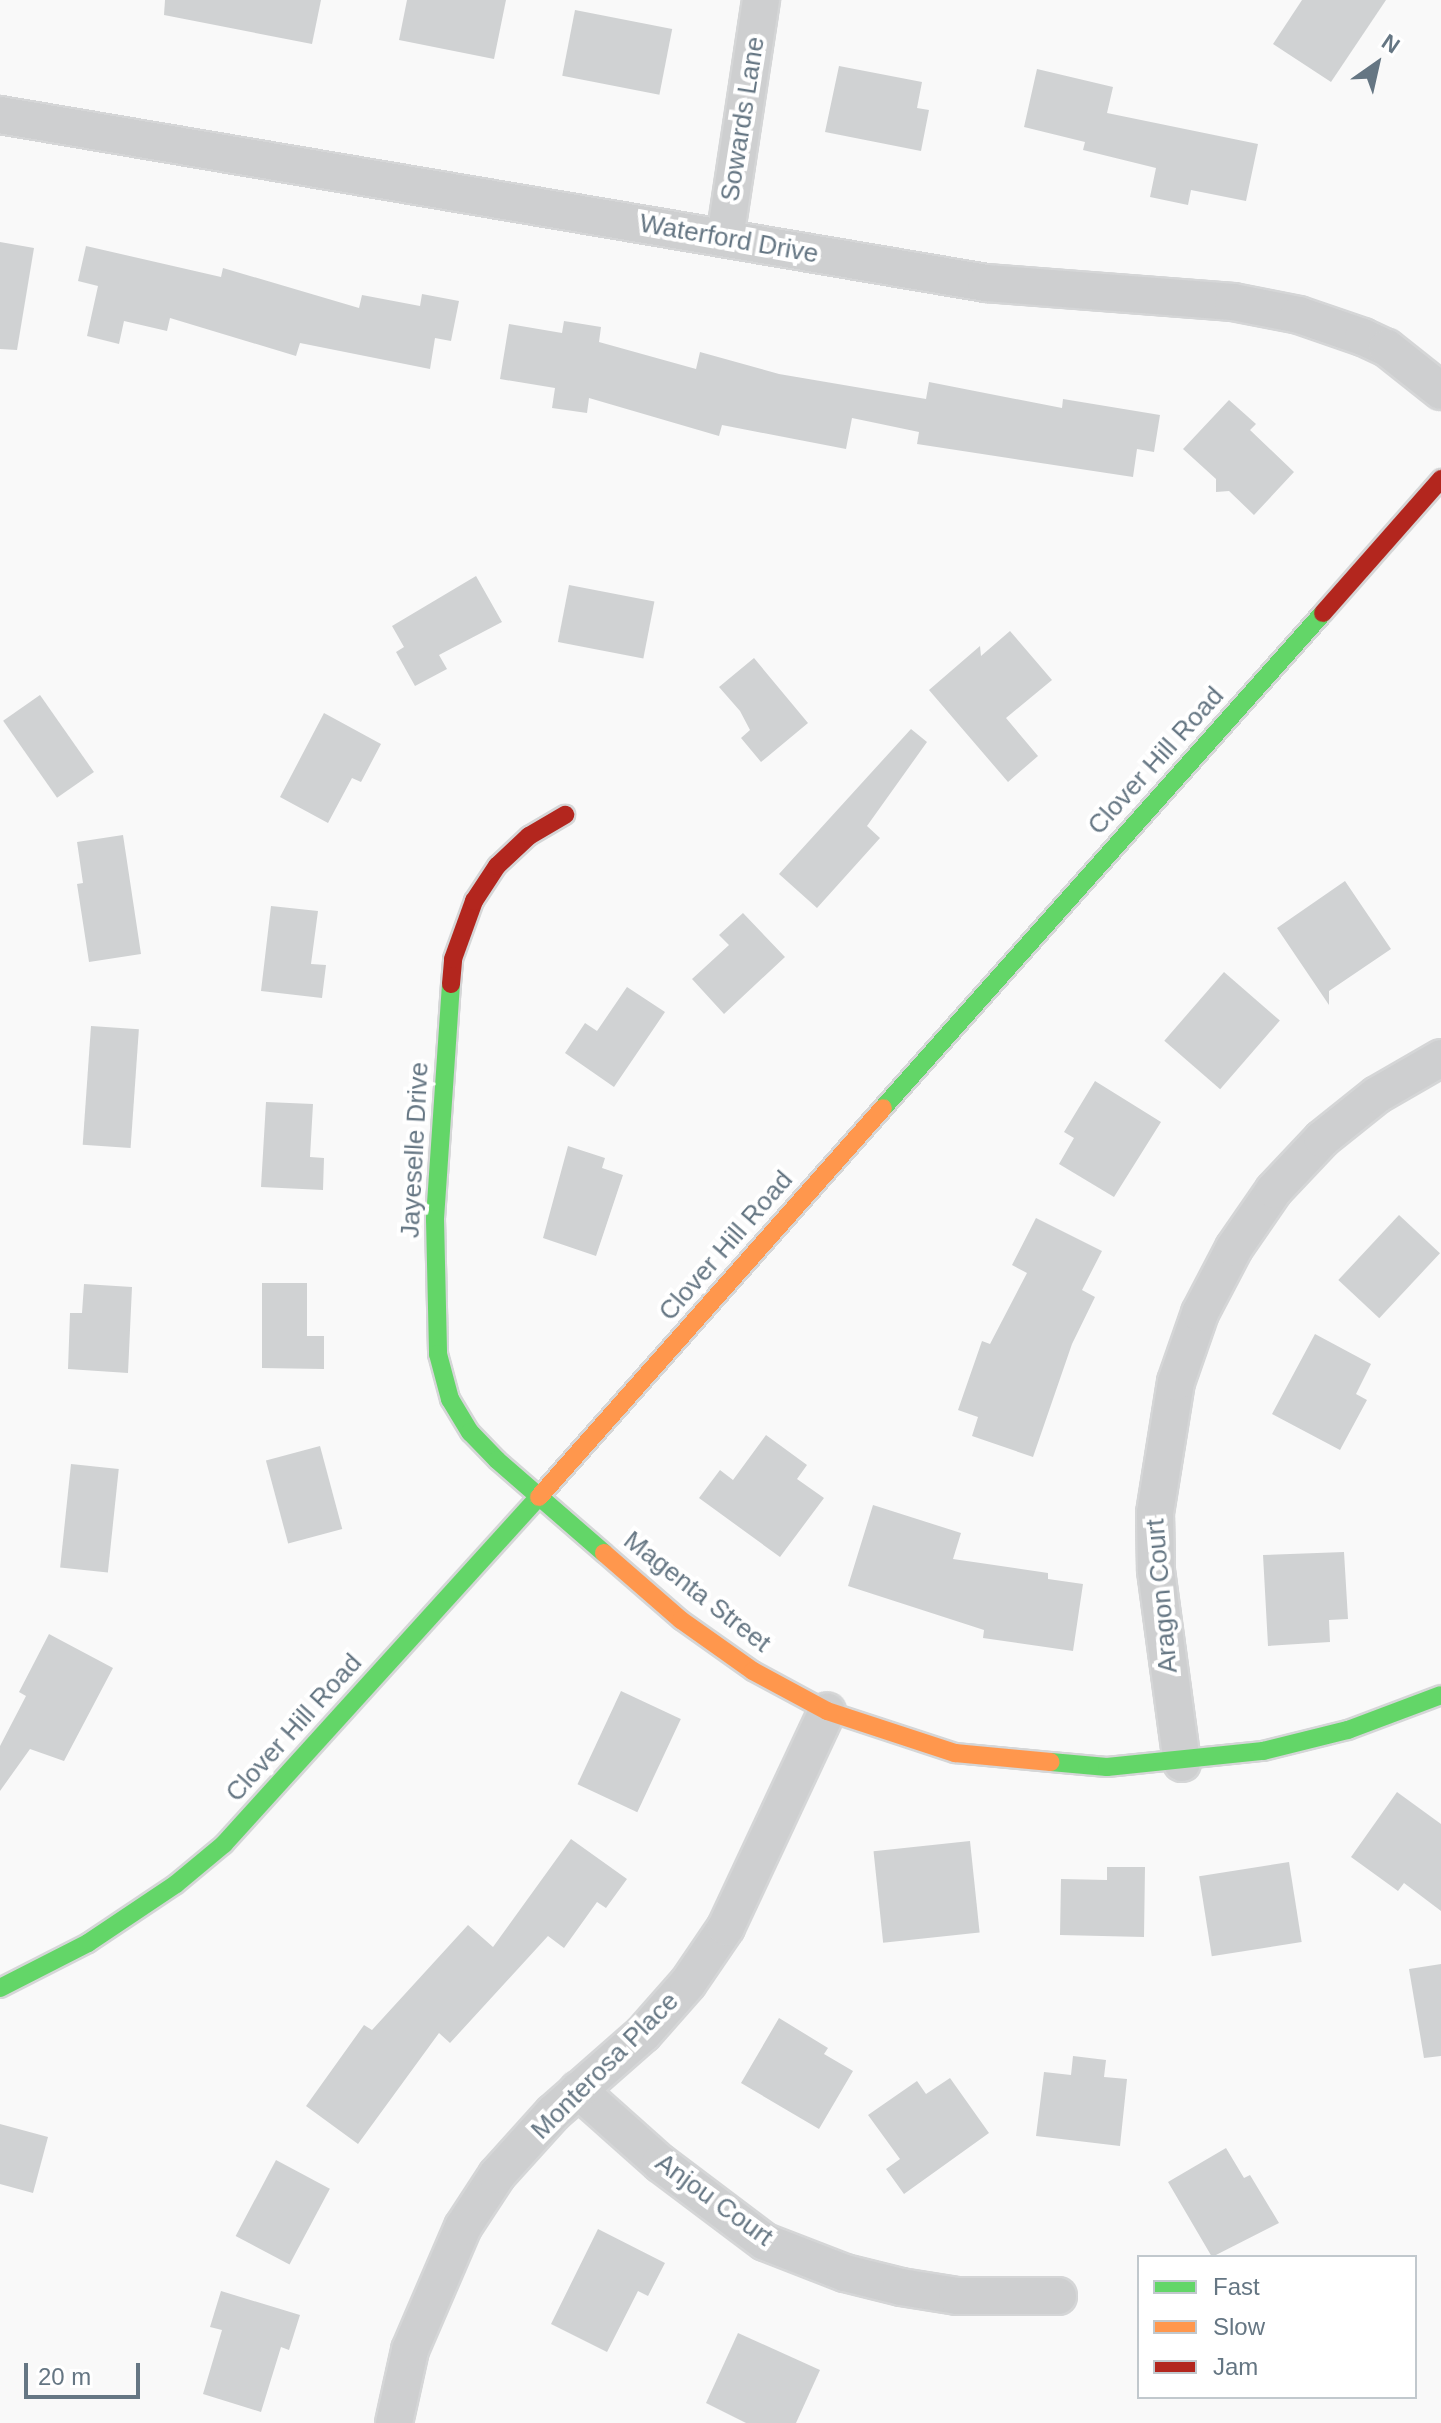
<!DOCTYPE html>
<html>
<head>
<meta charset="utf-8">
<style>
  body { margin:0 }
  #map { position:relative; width:1441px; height:2423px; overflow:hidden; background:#f9f9f9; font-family:Helvetica,sans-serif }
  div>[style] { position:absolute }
  .building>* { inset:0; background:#d0d2d3; transform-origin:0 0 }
  .roads { filter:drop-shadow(2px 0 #d5d6d7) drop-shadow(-2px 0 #d5d6d7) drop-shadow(0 2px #d5d6d7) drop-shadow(0 -2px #d5d6d7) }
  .street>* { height:36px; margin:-18px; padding:0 18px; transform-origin:18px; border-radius:18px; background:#cecfd0 }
  .fast>* { height:18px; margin:-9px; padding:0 9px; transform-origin:9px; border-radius:9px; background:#63d668 }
  .slow>* { height:18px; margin:-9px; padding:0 9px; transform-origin:9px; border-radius:9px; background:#ff974d }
  .jam>* { height:18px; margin:-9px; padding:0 9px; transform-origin:9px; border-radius:9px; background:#b3261e }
  span { translate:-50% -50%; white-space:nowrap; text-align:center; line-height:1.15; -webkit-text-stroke:8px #fff; paint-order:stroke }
  .street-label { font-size:26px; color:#657683 }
  .legend { position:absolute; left:1137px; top:2255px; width:280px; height:144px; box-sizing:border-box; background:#fff; border:2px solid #c1c8cd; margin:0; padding:10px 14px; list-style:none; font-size:24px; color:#657683 }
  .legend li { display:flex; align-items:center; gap:16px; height:40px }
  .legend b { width:40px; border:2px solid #c1c8cd }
  .north { position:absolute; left:1337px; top:24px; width:80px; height:80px; -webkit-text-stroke:6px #fff; paint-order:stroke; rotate:34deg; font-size:22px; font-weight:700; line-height:32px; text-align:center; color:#657683 }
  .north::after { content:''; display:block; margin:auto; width:28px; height:36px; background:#657683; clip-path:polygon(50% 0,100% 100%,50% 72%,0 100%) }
  .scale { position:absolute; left:24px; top:2363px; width:116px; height:36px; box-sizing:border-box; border:4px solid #657683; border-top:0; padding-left:10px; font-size:24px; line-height:28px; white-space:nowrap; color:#657683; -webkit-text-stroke:6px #fff; paint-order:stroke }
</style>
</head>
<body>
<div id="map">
  <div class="building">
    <div style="clip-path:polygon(165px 0,321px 0,312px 44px,164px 15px)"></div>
    <div style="clip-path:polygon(407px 0,506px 0,494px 59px,399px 40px)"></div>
    <div style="clip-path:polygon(1302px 0,1386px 0,1331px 82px,1273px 44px)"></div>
    <div style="left:575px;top:10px;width:99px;height:67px;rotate:11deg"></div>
    <div style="clip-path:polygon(839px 66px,922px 82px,917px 108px,929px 110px,921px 151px,825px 132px)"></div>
    <div style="clip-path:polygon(1037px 69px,1113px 87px,1107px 113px,1258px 144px,1246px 201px,1191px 190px,1188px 205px,1150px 197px,1156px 168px,1083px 150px,1085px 142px,1024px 127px)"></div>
    <div style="clip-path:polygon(0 242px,34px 248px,17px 350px,0 349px)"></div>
    <div style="clip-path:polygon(86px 246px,221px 277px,223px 268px,359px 308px,362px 295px,420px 306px,422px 294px,459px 301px,451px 341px,435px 338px,430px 369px,300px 343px,296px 356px,170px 318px,167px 331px,124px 321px,119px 344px,87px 336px,98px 286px,78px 281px)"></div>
    <div style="clip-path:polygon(564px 321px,601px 327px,599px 342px,696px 369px,700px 352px,779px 374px,926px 399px,929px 382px,1062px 408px,1063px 399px,1160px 415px,1154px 452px,1137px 449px,1133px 477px,917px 444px,919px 432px,852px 418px,846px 449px,722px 425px,719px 436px,589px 398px,587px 413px,552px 408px,555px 388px,500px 379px,509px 324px,562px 333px)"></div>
    <div style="clip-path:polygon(1229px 400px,1256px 424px,1250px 430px,1294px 472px,1254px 515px,1229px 491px,1216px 492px,1216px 479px,1183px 449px)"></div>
    <div style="clip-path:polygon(476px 576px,502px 622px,439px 655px,447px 669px,415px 686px,396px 652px,404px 647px,392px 626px)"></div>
    <div style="left:569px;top:585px;width:87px;height:58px;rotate:11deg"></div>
    <div style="clip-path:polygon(1010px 631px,1052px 680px,1006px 718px,1038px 756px,1008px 782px,929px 690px,980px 646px,981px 656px)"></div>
    <div style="clip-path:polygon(754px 658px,808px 723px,761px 762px,741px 738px,750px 730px,740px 711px,719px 687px)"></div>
    <div style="left:40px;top:695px;width:94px;height:45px;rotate:55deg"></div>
    <div style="clip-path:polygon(324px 713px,381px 744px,361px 782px,352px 778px,328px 823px,280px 797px)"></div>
    <div style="clip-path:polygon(911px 729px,927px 742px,867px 826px,880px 838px,817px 908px,779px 874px)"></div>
    <div style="clip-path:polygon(123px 835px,141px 954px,89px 962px,77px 884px,83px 883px,77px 842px)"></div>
    <div style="clip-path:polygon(1345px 881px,1391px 949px,1329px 991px,1329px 1005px,1277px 928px)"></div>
    <div style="clip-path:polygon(271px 906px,318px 911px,311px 964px,326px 965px,322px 998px,261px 991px)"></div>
    <div style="clip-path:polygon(743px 913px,785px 957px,724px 1014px,692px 979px,729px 945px,719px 935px)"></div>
    <div style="left:1224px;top:972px;width:74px;height:91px;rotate:41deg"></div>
    <div style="clip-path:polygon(627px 987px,665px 1012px,614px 1087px,565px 1053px,585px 1023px,597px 1031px)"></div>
    <div style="left:91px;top:1026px;width:48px;height:119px;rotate:4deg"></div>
    <div style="clip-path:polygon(1095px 1081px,1161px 1122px,1114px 1197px,1059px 1164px,1074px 1138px,1064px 1132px)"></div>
    <div style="clip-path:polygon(266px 1102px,313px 1104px,310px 1157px,324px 1158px,323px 1190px,261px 1187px)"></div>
    <div style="clip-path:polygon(568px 1146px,605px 1158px,602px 1168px,623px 1175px,596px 1256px,543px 1238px)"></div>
    <div style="left:1399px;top:1215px;width:56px;height:89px;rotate:43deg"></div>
    <div style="clip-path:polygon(1036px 1218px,1102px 1251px,1082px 1290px,1095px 1297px,1072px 1344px,1033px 1457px,972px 1436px,978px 1417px,958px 1410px,982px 1341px,990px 1344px,1027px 1273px,1012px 1265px)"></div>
    <div style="clip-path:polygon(262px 1283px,307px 1283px,307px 1336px,324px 1336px,324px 1369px,262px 1368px)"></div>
    <div style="clip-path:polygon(84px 1284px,132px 1287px,128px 1373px,68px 1369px,70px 1313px,82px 1313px)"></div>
    <div style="clip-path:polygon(1315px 1334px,1371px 1364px,1356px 1394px,1367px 1400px,1340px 1450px,1272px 1414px)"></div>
    <div style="clip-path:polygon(766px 1435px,807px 1465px,797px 1479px,824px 1498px,780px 1557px,699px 1498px,720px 1470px,733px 1480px)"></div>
    <div style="left:320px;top:1446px;width:86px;height:56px;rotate:75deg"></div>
    <div style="left:71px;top:1464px;width:48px;height:104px;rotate:6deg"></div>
    <div style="clip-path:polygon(873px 1505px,961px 1533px,953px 1559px,1048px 1573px,1048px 1579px,1083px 1584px,1073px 1651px,983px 1638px,984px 1630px,848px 1586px)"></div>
    <div style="clip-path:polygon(1344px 1552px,1348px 1619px,1329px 1620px,1330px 1642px,1268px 1646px,1263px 1555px)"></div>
    <div style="clip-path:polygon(49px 1634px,113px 1668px,64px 1761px,30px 1749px,0 1791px,0 1746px,26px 1696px,19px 1692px)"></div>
    <div style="left:621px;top:1691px;width:66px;height:103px;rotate:25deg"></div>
    <div style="clip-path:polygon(1397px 1792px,1441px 1824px,1441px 1911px,1404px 1883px,1398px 1891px,1351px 1857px)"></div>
    <div style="clip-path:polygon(571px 1839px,627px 1879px,606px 1908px,597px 1902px,564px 1948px,548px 1936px,450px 2043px,439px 2033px,358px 2144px,306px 2106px,364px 2025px,372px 2030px,468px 1925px,493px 1947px)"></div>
    <div style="left:970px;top:1841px;width:92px;height:97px;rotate:84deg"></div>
    <div style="left:1289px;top:1862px;width:81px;height:91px;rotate:81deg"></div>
    <div style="clip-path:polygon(1107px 1867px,1145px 1867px,1144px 1937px,1060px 1935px,1061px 1879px,1107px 1880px)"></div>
    <div style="clip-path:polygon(1441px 1964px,1441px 2056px,1424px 2058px,1409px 1969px)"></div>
    <div style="clip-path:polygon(779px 2018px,828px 2048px,824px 2054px,853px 2071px,819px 2129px,741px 2083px)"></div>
    <div style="clip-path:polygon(1073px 2056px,1106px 2060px,1104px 2077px,1127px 2079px,1120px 2146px,1036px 2136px,1044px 2072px,1071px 2075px)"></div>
    <div style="clip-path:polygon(950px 2078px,989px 2133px,904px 2194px,886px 2169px,900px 2159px,868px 2115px,917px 2081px,926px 2094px)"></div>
    <div style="clip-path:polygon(0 2124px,48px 2137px,33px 2193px,0 2184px)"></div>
    <div style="clip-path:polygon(1226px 2148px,1244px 2178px,1250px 2175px,1279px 2223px,1212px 2257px,1168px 2182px)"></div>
    <div style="left:276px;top:2160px;width:61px;height:86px;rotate:28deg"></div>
    <div style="clip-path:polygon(598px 2229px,665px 2263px,648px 2296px,638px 2291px,607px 2352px,551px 2324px)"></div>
    <div style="clip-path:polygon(221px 2291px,300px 2315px,289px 2350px,281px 2347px,261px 2412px,203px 2394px,222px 2330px,210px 2327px)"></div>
    <div style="clip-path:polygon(738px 2333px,820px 2370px,796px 2423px,746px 2423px,706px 2403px)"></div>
  </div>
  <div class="roads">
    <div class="street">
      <div style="left:0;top:115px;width:1000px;rotate:9.67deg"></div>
      <div style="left:986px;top:283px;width:248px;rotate:4.4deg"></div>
      <div style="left:1233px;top:302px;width:67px;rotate:11.1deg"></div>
      <div style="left:1299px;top:315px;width:68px;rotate:19deg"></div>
      <div style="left:1363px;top:337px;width:26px;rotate:25deg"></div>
      <div style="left:1387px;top:348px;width:69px;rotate:38.5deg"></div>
      <div style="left:725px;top:238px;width:241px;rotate:-81.4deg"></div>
      <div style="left:1182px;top:1763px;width:195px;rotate:-97.7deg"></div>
      <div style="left:1156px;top:1570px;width:57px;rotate:-91deg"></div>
      <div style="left:1155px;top:1513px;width:133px;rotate:-80.9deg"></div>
      <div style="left:1176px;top:1382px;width:73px;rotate:-70.8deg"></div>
      <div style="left:1200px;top:1313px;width:73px;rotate:-62.4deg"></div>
      <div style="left:1234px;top:1248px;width:70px;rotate:-55.4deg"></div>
      <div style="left:1274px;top:1190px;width:70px;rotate:-46.7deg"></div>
      <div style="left:1322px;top:1139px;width:70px;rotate:-38.7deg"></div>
      <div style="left:1377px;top:1095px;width:74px;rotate:-30deg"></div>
      <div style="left:578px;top:2090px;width:110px;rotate:41.7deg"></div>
      <div style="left:660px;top:2163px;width:131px;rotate:37deg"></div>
      <div style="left:765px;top:2242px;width:86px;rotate:21.2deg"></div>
      <div style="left:845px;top:2273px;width:58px;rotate:14deg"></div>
      <div style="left:901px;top:2287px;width:57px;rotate:9.1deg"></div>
      <div style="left:957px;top:2296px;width:101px"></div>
      <div style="left:394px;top:2423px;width:75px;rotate:-77.6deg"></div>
      <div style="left:410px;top:2350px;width:134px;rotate:-66.7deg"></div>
      <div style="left:463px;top:2227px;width:62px;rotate:-56.8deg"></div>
      <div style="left:497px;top:2175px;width:84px;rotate:-47.9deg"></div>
      <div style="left:553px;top:2113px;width:120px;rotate:-41.3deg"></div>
      <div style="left:643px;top:2034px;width:68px;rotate:-48.6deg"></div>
      <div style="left:688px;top:1983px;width:68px;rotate:-55.8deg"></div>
      <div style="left:726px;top:1927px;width:238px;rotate:-64.9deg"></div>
    </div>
    <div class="fast">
      <div style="left:451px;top:984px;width:236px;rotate:93.9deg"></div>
      <div style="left:435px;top:1219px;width:135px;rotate:88.7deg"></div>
      <div style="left:438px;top:1354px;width:47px;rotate:75.1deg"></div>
      <div style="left:450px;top:1399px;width:39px;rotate:59deg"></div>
      <div style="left:470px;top:1432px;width:39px;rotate:46deg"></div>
      <div style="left:497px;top:1460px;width:142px;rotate:41deg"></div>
      <div style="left:883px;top:1108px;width:662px;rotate:-48.37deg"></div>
      <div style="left:1051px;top:1762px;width:56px;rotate:5.1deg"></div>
      <div style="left:1107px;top:1767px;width:157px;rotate:-5.9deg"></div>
      <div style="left:1263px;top:1751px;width:88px;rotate:-13.9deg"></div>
      <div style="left:1348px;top:1730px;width:99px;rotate:-20.6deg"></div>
      <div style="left:0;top:1988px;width:99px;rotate:-27.1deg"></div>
      <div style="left:88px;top:1943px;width:106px;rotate:-33.8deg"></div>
      <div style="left:176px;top:1884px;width:62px;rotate:-39.8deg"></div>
      <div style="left:224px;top:1844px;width:469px;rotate:-47.8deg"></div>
    </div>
    <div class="slow">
      <div style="left:539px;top:1497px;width:519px;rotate:-48.51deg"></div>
      <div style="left:604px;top:1553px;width:102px;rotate:41deg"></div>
      <div style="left:681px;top:1620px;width:88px;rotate:35.3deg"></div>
      <div style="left:753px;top:1671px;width:84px;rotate:28.4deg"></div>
      <div style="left:827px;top:1711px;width:135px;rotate:18.2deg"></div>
      <div style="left:955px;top:1753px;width:96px;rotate:5.4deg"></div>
    </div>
    <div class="jam">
      <div style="left:1323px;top:613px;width:179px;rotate:-48.6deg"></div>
      <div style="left:451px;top:984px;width:25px;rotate:-85deg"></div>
      <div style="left:453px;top:959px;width:62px;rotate:-70.1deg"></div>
      <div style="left:474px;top:901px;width:42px;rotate:-56.7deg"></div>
      <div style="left:497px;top:866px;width:44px;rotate:-43.2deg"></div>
      <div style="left:529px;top:836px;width:42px;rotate:-30.3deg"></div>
    </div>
  </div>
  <div class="street-label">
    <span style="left:743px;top:119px;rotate:-81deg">Sowards Lane</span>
    <span style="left:729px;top:239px;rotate:10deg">Waterford Drive</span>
    <span style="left:1156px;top:761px;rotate:-48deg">Clover Hill Road</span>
    <span style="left:415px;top:1150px;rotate:-87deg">Jayeselle Drive</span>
    <span style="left:726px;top:1246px;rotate:-49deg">Clover Hill Road</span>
    <span style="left:697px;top:1592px;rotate:38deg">Magenta Street</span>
    <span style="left:1162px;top:1596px;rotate:-95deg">Aragon Court</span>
    <span style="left:294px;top:1728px;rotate:-48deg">Clover Hill Road</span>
    <span style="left:605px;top:2066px;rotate:-45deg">Monterosa Place</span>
    <span style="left:714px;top:2200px;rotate:36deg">Anjou Court</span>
  </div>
  <ul class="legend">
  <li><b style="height:10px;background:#63d668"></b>Fast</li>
  <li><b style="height:10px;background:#ff974d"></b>Slow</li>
  <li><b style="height:10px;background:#b3261e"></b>Jam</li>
  </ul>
  <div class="north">N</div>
  <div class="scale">20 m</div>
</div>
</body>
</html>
